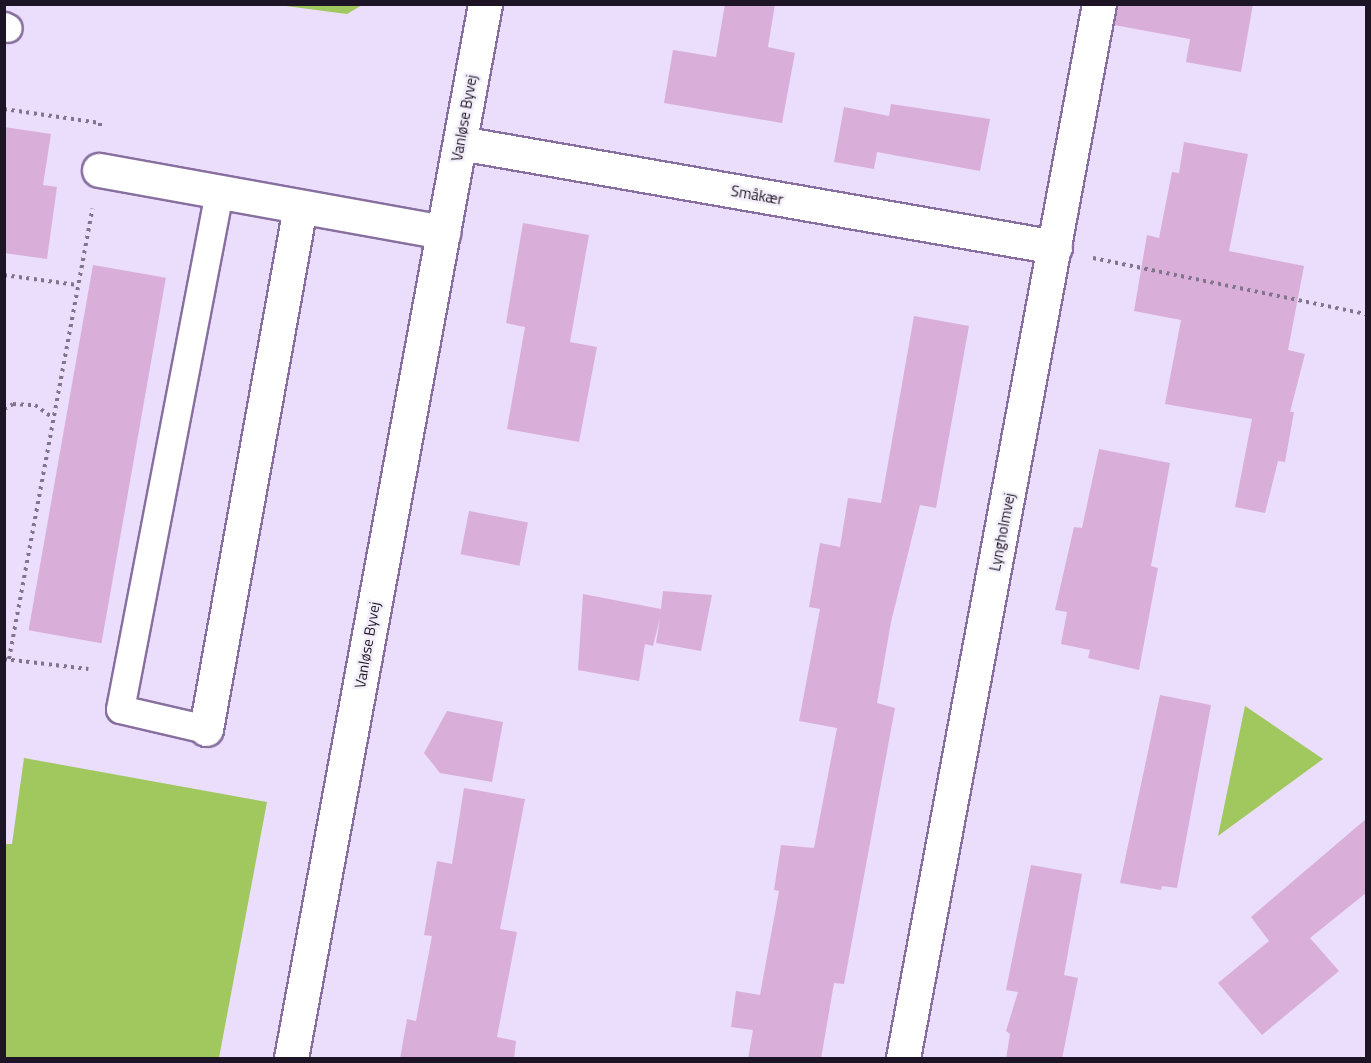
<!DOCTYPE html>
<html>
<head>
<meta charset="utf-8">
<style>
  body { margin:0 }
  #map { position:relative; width:1371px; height:1063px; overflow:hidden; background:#ebddfc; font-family:"Titillium Web",sans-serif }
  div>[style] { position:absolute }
  .green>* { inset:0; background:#a0c85e }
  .building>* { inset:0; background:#d9afd9; transform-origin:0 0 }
  .path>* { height:4px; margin-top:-2px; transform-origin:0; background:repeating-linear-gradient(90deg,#81758d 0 3px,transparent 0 7.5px) }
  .roads { filter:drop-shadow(2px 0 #87709f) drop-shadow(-2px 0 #87709f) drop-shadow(0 2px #87709f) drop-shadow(0 -2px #87709f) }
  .service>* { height:27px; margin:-13.5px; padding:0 13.5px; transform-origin:13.5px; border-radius:13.5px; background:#fff }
  .minor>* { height:33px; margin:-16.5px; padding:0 16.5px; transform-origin:16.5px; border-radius:16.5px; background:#fff }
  span { translate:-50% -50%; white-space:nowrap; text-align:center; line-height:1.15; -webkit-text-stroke:5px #f3eff9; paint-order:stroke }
  .street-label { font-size:15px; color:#1d1426 }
  .frame { position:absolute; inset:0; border:6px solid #1d1426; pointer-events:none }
</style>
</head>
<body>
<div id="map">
  <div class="green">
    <div style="clip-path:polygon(278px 5px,362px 5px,347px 14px)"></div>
    <div style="clip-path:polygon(1245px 706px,1323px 759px,1218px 836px)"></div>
    <div style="clip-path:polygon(24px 758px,267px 802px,219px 1058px,5px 1058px,5px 844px,12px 844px)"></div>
  </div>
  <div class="building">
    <div style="clip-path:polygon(725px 4px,775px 4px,768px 47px,795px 53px,782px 123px,664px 103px,673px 50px,716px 57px)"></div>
    <div style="clip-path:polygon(1117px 4px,1253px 4px,1241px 72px,1186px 62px,1190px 39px,1114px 25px)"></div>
    <div style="clip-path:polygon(891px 104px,990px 119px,980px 171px,877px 152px,874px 169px,834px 162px,844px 107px,889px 116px)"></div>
    <div style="clip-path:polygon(4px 127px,51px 134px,43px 185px,57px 187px,47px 259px,4px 253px)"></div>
    <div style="clip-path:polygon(1184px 142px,1248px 154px,1229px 251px,1304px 266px,1288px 350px,1305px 354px,1290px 412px,1294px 412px,1285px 462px,1278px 461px,1265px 513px,1235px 507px,1252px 419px,1165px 404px,1181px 320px,1134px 311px,1147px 235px,1159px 238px,1172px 172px,1179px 173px)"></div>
    <div style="clip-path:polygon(523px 223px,589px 235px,570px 342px,597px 347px,579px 442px,507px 429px,525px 327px,506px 323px)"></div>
    <div style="left:93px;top:265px;width:74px;height:371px;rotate:10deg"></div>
    <div style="clip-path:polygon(914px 316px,969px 326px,936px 508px,920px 505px,891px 622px,877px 703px,895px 708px,844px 984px,834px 983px,821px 1059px,748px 1059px,753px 1030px,731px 1027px,736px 991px,760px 995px,779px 891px,774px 890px,781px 845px,814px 848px,837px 728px,799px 721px,820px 609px,809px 607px,820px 543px,840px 547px,848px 498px,881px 503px)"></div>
    <div style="clip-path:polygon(1099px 449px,1170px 463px,1151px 566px,1158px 568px,1139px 670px,1088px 658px,1090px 650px,1061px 644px,1067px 612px,1055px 610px,1074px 527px,1082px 528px)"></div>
    <div style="left:469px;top:511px;width:60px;height:44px;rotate:11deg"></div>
    <div style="clip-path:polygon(663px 591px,712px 595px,701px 651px,656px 643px,660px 618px,653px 646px,645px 644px,639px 681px,578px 670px,583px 594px,661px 609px)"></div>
    <div style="clip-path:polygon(1160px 695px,1211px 705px,1177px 888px,1162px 886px,1161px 890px,1120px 883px)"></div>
    <div style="clip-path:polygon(447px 711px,503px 722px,492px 782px,440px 773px,424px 753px)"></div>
    <div style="clip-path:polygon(464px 788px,525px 799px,500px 929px,517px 932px,497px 1037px,516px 1041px,514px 1059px,400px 1059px,407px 1019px,416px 1021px,432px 936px,424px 935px,437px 861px,452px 864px)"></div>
    <div style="clip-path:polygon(1366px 819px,1366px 893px,1310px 938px,1339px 971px,1262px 1035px,1218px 983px,1269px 941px,1251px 917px)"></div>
    <div style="clip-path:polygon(1031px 865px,1082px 874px,1064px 975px,1078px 978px,1062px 1059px,1006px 1059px,1010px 1034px,1006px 1031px,1018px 992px,1006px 990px)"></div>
  </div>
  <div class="path">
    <div style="left:4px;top:109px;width:97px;rotate:8.3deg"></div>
    <div style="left:100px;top:123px;width:8px;rotate:90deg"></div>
    <div style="left:1093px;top:258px;width:279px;rotate:11.6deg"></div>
    <div style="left:4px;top:275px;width:74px;rotate:7.8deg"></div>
    <div style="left:4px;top:409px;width:10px;rotate:-29deg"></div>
    <div style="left:13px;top:404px;width:22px;rotate:3deg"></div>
    <div style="left:35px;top:405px;width:22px;rotate:36deg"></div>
    <div style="left:4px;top:659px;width:85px;rotate:6.8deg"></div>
    <div style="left:9px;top:659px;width:458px;rotate:-79.5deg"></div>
  </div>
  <div class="roads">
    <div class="service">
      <div style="left:4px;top:26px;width:4px;rotate:27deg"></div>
      <div style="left:206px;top:729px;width:88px;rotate:-166.9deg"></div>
      <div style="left:120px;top:709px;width:526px;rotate:-79.16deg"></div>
    </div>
    <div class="minor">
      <div style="left:460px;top:143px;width:604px;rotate:9.91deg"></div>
      <div style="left:99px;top:170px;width:350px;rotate:10.2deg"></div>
      <div style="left:206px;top:729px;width:530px;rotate:-79.79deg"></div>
      <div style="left:291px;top:1058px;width:1072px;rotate:-79.57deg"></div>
      <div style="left:903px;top:1058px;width:1072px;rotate:-79.47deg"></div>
    </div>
  </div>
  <div class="street-label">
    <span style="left:464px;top:118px;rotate:-80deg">Vanløse Byvej</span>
    <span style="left:757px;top:195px;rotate:10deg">Småkær</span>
    <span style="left:1002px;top:532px;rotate:-79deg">Lyngholmvej</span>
    <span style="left:367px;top:645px;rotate:-80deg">Vanløse Byvej</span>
  </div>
  <div class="frame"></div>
</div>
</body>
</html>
